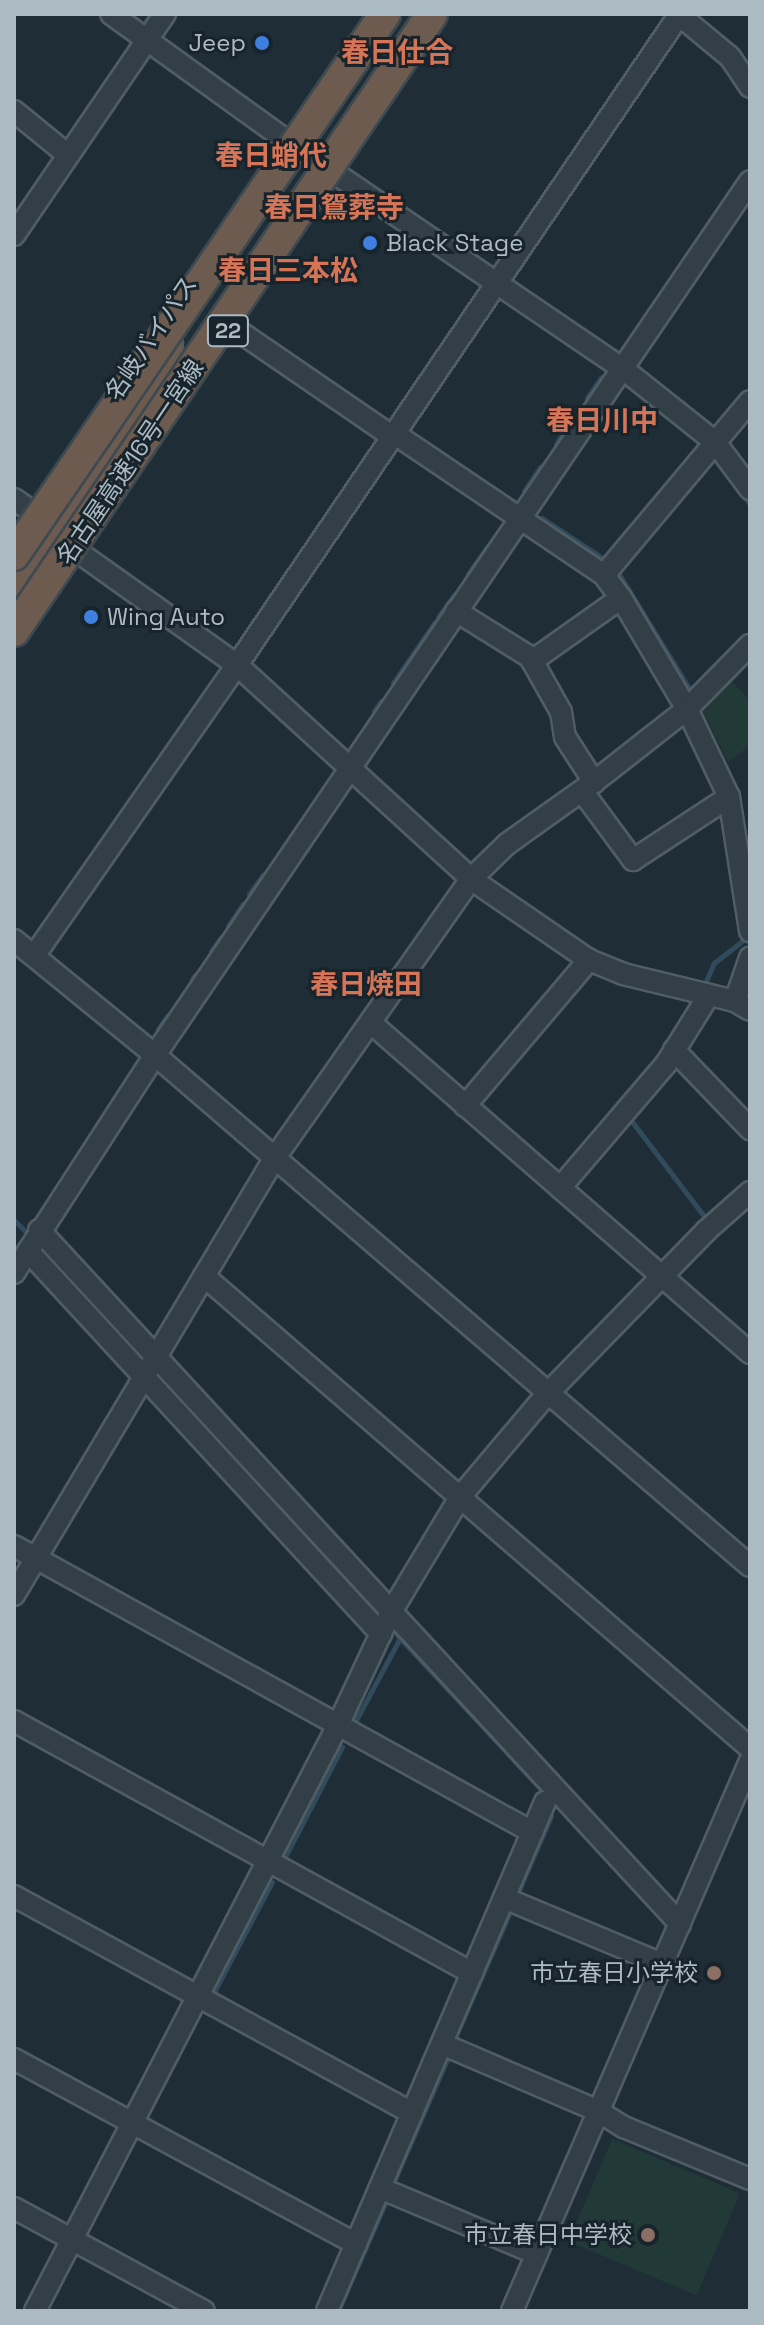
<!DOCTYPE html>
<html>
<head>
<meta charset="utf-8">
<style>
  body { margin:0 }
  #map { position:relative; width:764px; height:2325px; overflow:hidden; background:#1f2d36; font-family:"Space Grotesk","Noto Sans JP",sans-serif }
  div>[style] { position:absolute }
  .green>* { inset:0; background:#223a37; transform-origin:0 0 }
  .stream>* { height:5px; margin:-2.5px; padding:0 2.5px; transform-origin:2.5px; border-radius:2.5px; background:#304b5c }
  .roads { filter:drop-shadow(2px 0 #505d65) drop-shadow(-2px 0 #505d65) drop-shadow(0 2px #505d65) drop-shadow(0 -2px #505d65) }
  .minor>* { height:20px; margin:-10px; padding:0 10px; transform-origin:10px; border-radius:10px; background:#323f47 }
  .highway>* { height:30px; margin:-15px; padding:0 15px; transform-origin:15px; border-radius:15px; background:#6d5b4f }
  .bridges { filter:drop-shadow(2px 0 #3d4a51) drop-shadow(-2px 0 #3d4a51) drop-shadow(0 2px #3d4a51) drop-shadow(0 -2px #3d4a51) }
  .highway-bridge>* { height:30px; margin:-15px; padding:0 15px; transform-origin:15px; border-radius:15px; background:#6d5b4f }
  .dots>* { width:22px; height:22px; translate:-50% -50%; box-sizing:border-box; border:4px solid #18242b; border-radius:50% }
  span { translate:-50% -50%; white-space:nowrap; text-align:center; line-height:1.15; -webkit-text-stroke:6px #18242b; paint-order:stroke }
  .shield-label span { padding:2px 6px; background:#18242b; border:2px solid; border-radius:6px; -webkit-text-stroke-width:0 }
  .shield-label { font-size:22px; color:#acbac4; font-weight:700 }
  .poi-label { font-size:24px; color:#acbac4 }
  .right { translate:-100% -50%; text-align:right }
  .left { translate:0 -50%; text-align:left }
  .street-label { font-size:24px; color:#acbac4 }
  .quarter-label { font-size:28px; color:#d57456; font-weight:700 }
  .frame { position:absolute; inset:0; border:16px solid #acbac4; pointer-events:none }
</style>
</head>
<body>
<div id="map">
  <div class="green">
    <div style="clip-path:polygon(732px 681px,750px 701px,750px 746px,728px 762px,703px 712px)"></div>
    <div style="left:612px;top:2139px;width:139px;height:111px;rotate:23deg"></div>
  </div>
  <div class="stream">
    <div style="left:146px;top:21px;width:9px;rotate:-54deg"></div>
    <div style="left:587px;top:398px;width:25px;rotate:-56deg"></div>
    <div style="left:572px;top:421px;width:6px;rotate:-59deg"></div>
    <div style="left:556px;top:444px;width:13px;rotate:-58deg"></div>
    <div style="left:524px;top:491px;width:29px;rotate:-56deg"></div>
    <div style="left:742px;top:493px;width:14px;rotate:56deg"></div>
    <div style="left:542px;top:518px;width:74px;rotate:33.5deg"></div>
    <div style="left:468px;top:574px;width:33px;rotate:-55deg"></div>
    <div style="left:619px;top:574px;width:136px;rotate:58.5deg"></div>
    <div style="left:438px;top:617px;width:27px;rotate:-54deg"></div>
    <div style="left:393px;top:683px;width:74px;rotate:-55.5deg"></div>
    <div style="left:374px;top:711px;width:12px;rotate:-55deg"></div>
    <div style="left:249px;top:894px;width:24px;rotate:-54deg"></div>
    <div style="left:228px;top:926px;width:27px;rotate:-56deg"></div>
    <div style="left:211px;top:951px;width:17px;rotate:-54deg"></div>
    <div style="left:192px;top:979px;width:5px;rotate:-53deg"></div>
    <div style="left:704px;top:986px;width:25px;rotate:-67deg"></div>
    <div style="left:714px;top:963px;width:37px;rotate:-38deg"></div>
    <div style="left:158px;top:1029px;width:16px;rotate:-55deg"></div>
    <div style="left:630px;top:1119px;width:122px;rotate:52.7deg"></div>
    <div style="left:14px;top:1220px;width:20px;rotate:45deg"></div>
    <div style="left:37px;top:1244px;width:159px;rotate:47.3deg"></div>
    <div style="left:157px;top:1374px;width:327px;rotate:47.5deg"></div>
    <div style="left:397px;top:1635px;width:221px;rotate:47deg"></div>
    <div style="left:355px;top:1722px;width:95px;rotate:-61.8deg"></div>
    <div style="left:286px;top:1855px;width:122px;rotate:-62.6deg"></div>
    <div style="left:516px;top:1897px;width:88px;rotate:-66.6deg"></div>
    <div style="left:215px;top:1990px;width:122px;rotate:-62.2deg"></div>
    <div style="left:454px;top:2040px;width:137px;rotate:-66.4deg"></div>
    <div style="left:392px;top:2186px;width:141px;rotate:-66.5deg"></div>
    <div style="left:338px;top:2311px;width:122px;rotate:-66.4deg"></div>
  </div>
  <div class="roads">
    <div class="minor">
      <div style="left:111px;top:14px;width:212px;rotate:35.8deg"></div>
      <div style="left:283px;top:138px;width:410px;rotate:34.2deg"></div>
      <div style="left:622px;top:368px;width:119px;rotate:38.5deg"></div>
      <div style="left:715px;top:442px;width:59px;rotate:53.3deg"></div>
      <div style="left:678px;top:14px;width:67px;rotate:39.6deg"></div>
      <div style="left:730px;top:57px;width:36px;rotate:56deg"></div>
      <div style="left:14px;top:111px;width:70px;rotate:39.2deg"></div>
      <div style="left:14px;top:235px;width:268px;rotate:-55.7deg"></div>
      <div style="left:231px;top:326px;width:196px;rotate:34.4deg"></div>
      <div style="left:395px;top:434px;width:252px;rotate:34deg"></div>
      <div style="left:604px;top:575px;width:29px;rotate:54deg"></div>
      <div style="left:621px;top:598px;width:129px;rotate:59.3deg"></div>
      <div style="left:687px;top:709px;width:98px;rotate:64.5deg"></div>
      <div style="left:729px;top:797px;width:136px;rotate:81.1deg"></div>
      <div style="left:14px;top:499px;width:24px;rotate:35deg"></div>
      <div style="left:78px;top:552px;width:195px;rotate:35.4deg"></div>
      <div style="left:237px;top:665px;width:317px;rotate:42.4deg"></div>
      <div style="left:471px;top:879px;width:143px;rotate:34.5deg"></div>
      <div style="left:589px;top:960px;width:37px;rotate:22deg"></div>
      <div style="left:623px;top:974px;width:115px;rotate:13.6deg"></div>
      <div style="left:735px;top:1001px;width:17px;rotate:31deg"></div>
      <div style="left:604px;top:575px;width:227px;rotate:-50deg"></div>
      <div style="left:456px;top:611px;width:87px;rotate:31.9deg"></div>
      <div style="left:530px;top:657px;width:63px;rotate:60.6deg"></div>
      <div style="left:561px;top:712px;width:25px;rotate:81deg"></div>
      <div style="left:565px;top:737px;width:54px;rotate:57.2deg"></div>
      <div style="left:532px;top:661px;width:109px;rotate:-35.3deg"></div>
      <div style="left:582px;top:791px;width:86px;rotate:53.5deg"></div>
      <div style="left:633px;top:860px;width:115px;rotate:-33.3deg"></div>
      <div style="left:14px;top:940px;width:182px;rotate:39.2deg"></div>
      <div style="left:155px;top:1055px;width:784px;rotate:40.66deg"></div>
      <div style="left:34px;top:956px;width:355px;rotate:-55.1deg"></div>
      <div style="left:237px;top:665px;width:787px;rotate:-55.77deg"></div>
      <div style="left:735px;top:1001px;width:46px;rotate:-70.8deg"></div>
      <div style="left:371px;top:1023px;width:503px;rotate:41.05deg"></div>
      <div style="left:674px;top:1050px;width:110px;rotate:46.1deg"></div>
      <div style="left:465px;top:1106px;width:192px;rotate:-49.7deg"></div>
      <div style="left:560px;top:1188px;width:163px;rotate:-49.5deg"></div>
      <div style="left:666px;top:1064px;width:81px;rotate:-58.1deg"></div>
      <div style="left:39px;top:1230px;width:945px;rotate:47.27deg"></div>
      <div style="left:28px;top:1251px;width:521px;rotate:47.33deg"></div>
      <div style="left:14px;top:1273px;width:260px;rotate:-57.1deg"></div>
      <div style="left:155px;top:1055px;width:1057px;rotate:-55.75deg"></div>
      <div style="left:204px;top:1276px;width:722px;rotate:40.84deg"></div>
      <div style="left:14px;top:1546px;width:592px;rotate:28.9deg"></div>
      <div style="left:14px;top:1595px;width:508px;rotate:-59.19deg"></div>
      <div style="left:274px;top:1159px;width:342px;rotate:-54.9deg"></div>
      <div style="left:471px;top:879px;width:50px;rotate:-44.2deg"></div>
      <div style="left:507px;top:844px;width:107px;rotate:-35.5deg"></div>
      <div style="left:594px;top:782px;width:118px;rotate:-38.1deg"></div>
      <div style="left:687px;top:709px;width:90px;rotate:-45.5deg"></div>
      <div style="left:14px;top:1721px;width:523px;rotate:28.82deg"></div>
      <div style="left:14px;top:1896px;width:453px;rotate:28.6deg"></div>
      <div style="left:504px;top:1898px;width:171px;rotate:22.7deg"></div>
      <div style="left:442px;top:2044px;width:170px;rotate:23.2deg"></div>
      <div style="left:598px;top:2111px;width:31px;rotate:32deg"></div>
      <div style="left:624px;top:2127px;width:136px;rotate:22.4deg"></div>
      <div style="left:14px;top:2059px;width:389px;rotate:28.4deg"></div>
      <div style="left:380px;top:2188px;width:170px;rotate:22.8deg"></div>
      <div style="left:14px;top:2208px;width:216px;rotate:28.5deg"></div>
      <div style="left:35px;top:2311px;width:660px;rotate:-62.66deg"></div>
      <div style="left:338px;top:1725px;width:125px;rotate:-64.9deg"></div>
      <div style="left:391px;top:1612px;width:134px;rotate:-59deg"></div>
      <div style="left:460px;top:1497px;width:135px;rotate:-49.8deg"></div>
      <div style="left:547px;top:1394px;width:228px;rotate:-45.7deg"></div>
      <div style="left:706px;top:1231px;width:59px;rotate:-41.6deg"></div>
      <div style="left:327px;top:2311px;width:554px;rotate:-66.81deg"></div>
      <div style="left:512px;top:2311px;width:599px;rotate:-66.6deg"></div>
    </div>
    <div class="highway">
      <div style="left:14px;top:595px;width:205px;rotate:-56.2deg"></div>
      <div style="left:128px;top:425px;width:89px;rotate:-64deg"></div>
    </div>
  </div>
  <div class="bridges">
    <div class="highway-bridge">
      <div style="left:14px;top:555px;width:656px;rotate:-55.56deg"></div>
      <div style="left:14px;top:631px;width:745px;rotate:-55.88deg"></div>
    </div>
  </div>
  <div class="dots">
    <div style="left:262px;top:43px;background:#3f7fe0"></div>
    <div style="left:370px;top:243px;background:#3f7fe0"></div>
    <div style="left:91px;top:617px;background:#3f7fe0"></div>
    <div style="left:714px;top:1973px;background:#8d6e63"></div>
    <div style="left:648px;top:2235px;background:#8d6e63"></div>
  </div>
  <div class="shield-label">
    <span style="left:228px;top:331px">22</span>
  </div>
  <div class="poi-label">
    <span class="right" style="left:246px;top:43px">Jeep</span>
    <span class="left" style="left:386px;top:243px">Black Stage</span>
    <span class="left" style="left:107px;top:617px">Wing Auto</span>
    <span class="right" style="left:698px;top:1973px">市立春日小学校</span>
    <span class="right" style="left:632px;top:2235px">市立春日中学校</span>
  </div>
  <div class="street-label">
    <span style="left:151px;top:338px;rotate:-56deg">名岐バイパス</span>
    <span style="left:130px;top:462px;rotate:-56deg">名古屋高速16号一宮線</span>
  </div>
  <div class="quarter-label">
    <span style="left:397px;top:52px">春日仕合</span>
    <span style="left:271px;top:155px">春日蛸代</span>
    <span style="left:334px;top:207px">春日鴛葬寺</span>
    <span style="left:288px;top:270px">春日三本松</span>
    <span style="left:602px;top:420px">春日川中</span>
    <span style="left:366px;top:984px">春日焼田</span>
  </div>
  <div class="frame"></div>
</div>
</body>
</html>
